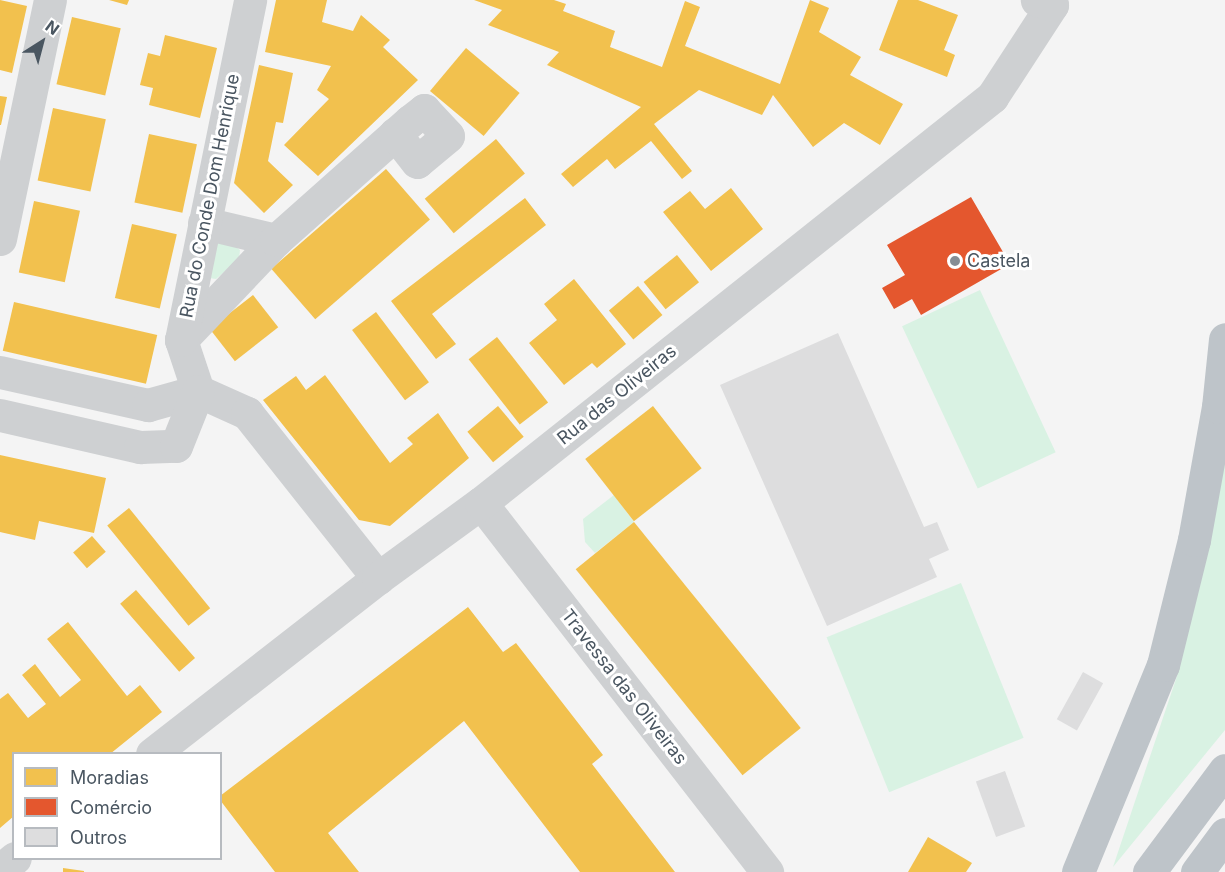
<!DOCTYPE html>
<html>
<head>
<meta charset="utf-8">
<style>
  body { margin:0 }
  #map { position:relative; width:1225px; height:872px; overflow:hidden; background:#f4f4f4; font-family:Inter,sans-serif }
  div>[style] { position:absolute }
  .green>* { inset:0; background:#d9f2e3; transform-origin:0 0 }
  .homes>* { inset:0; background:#f2c14e; transform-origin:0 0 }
  .shops>* { inset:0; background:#e4572e }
  .building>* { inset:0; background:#ddddde; transform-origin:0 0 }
  .minor>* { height:33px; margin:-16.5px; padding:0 16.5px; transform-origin:16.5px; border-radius:16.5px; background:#ced0d2 }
  .highway>* { height:33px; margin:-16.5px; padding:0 16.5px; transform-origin:16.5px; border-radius:16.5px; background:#bec4c9 }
  .dots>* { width:16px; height:16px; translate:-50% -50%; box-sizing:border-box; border:3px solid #fff; border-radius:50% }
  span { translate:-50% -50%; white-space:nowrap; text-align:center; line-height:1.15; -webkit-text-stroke:6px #fff; paint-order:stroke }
  .street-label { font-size:18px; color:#4a5661 }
  .poi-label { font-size:18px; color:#4a5661 }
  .left { translate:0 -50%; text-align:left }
  .legend { position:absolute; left:12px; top:752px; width:210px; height:108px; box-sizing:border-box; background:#fff; border:2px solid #b7bbc0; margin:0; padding:8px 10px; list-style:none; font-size:18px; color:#4a5661 }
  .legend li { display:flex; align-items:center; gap:12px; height:30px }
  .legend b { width:30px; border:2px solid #b7bbc0 }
  .north { position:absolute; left:12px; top:12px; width:60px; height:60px; -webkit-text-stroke:4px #fff; paint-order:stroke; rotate:36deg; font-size:16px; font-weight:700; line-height:24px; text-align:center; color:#4a5661 }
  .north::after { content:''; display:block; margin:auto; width:21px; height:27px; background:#4a5661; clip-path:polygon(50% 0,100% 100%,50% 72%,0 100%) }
</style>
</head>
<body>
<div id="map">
  <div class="green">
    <div style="clip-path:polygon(226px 240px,240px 250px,239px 259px,216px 279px,209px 278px,213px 242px)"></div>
    <div style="left:980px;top:290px;width:179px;height:86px;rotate:65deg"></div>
    <div style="clip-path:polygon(1225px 444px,1225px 730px,1113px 867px,1177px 676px)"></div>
    <div style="clip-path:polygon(614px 495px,634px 522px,595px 553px,585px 542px,583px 519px)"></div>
    <div style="left:961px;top:583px;width:167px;height:145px;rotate:68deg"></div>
  </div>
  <div class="homes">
    <div style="clip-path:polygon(0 0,27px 6px,12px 73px,0 70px)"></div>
    <div style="clip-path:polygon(109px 0,129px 0,127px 5px)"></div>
    <div style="clip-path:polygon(276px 0,327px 0,322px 22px,353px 31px,361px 15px,390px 40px,383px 47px,418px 80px,318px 176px,284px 145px,329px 99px,317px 90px,331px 66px,265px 52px)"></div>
    <div style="clip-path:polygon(474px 0,554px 0,566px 4px,563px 11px,615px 31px,610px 47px,662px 67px,685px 1px,700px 7px,685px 46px,780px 84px,810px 0,829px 8px,819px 32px,861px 57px,850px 75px,903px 104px,880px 145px,844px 123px,813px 147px,773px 95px,762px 115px,699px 90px,654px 124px,692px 171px,682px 179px,651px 141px,615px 169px,607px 159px,573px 187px,561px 174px,641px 107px,547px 65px,559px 52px,488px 25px,502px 10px)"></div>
    <div style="clip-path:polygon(898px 0,918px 0,958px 15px,944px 50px,955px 55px,947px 77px,879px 50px)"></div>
    <div style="left:72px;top:17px;width:50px;height:69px;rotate:13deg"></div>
    <div style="clip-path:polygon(165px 35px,217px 48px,200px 118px,149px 105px,153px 88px,140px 85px,148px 53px,160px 56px)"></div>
    <div style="left:466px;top:48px;width:70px;height:56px;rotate:40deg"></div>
    <div style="clip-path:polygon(259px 65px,293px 73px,283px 123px,276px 122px,268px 161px,293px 185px,264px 213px,234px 183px)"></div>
    <div style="clip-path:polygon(0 96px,7px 97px,1px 125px,0 125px)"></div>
    <div style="left:53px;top:108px;width:54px;height:74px;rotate:12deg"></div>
    <div style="left:149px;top:134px;width:49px;height:70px;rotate:12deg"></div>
    <div style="left:496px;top:139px;width:45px;height:93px;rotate:50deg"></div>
    <div style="left:386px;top:169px;width:67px;height:152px;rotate:49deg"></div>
    <div style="clip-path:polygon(731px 188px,763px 229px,711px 271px,663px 212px,690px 191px,705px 209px)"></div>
    <div style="clip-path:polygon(525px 198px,546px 225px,432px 314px,456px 344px,436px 359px,391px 301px)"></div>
    <div style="left:34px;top:201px;width:47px;height:73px;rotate:12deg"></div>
    <div style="left:132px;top:224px;width:46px;height:76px;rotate:13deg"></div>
    <div style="left:677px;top:255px;width:35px;height:43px;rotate:51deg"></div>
    <div style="clip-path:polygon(574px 279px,626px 344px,597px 368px,592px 363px,564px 385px,529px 343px,557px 320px,544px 304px)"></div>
    <div style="left:638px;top:286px;width:38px;height:38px;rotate:50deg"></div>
    <div style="left:253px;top:295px;width:41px;height:55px;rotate:52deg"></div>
    <div style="left:14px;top:302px;width:147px;height:50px;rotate:13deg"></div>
    <div style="left:376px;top:312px;width:88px;height:30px;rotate:53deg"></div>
    <div style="left:497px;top:337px;width:83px;height:36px;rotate:52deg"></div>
    <div style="clip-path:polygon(325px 375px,390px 463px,413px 444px,407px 438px,438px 413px,469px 458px,390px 526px,359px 520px,263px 400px,296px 376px,306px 390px)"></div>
    <div style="left:498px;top:406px;width:40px;height:40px;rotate:50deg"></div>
    <div style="left:653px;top:406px;width:79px;height:86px;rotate:52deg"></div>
    <div style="clip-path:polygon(0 455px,106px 478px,94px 533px,39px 521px,35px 540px,0 532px)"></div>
    <div style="left:129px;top:508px;width:129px;height:28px;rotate:51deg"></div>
    <div style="left:634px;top:522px;width:265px;height:75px;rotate:51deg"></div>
    <div style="left:92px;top:536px;width:21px;height:25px;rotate:49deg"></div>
    <div style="left:136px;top:590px;width:90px;height:21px;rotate:49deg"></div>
    <div style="clip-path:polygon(468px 607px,503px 652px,516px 643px,603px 755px,592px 764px,675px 872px,580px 872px,464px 721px,328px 833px,359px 872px,275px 872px,220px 800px,220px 796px)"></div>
    <div style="clip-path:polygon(68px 622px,127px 696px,140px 685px,162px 712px,110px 754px,14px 754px,14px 816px,0 828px,0 699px,8px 693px,28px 718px,46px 704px,22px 675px,35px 664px,60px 697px,81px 680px,47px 639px)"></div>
    <div style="clip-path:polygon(928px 837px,972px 863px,966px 872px,908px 872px)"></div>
    <div style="clip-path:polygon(63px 868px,84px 871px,84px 872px,63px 872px)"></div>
  </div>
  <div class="shops">
    <div style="clip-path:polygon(971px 197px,1010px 264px,921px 315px,912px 299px,894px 309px,882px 288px,905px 275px,887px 245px)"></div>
  </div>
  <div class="building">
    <div style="clip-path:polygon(838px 333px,924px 527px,937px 522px,949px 550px,929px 559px,937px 577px,827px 626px,720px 385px)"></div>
    <div style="left:1083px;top:672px;width:23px;height:54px;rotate:29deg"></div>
    <div style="left:1005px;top:771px;width:59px;height:31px;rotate:70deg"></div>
  </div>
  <div class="minor">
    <div style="left:204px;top:223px;width:74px;rotate:13.3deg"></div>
    <div style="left:0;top:239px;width:244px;rotate:-78.2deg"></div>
    <div style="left:181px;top:340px;width:138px;rotate:-46.5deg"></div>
    <div style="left:276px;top:240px;width:179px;rotate:-41.6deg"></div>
    <div style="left:410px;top:121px;width:18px;rotate:-38deg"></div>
    <div style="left:424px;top:110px;width:35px;rotate:47deg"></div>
    <div style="left:448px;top:136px;width:40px;rotate:140deg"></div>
    <div style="left:417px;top:162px;width:36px;rotate:-128deg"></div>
    <div style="left:0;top:372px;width:152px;rotate:12.6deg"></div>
    <div style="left:148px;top:405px;width:52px;rotate:-15.6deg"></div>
    <div style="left:198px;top:391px;width:54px;rotate:-108.4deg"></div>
    <div style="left:181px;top:340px;width:347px;rotate:-78.5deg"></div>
    <div style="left:198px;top:391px;width:54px;rotate:24.2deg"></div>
    <div style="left:247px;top:413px;width:211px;rotate:51.6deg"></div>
    <div style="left:0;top:415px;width:144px;rotate:12.9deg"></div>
    <div style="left:140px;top:447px;width:36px;rotate:-2deg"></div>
    <div style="left:176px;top:446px;width:59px;rotate:-68.2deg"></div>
    <div style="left:481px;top:503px;width:467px;rotate:52.2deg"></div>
    <div style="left:152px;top:754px;width:286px;rotate:-37.9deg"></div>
    <div style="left:378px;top:578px;width:127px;rotate:-36.1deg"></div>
    <div style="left:481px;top:503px;width:653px;rotate:-38.47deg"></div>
    <div style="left:992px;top:97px;width:110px;rotate:-56.9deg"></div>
    <div style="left:1052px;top:5px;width:16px;rotate:-162deg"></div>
    <div style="left:0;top:870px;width:19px;rotate:-39deg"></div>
  </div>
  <div class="highway">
    <div style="left:1078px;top:872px;width:224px;rotate:-67.7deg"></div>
    <div style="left:1163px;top:665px;width:129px;rotate:-76.1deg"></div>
    <div style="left:1194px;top:540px;width:135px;rotate:-79.8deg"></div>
    <div style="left:1218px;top:407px;width:68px;rotate:-84.1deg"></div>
    <div style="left:1149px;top:872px;width:127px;rotate:-53.3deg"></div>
    <div style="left:1197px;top:872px;width:47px;rotate:-53.6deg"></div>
  </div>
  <div class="dots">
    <div style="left:955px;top:261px;background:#868d94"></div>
  </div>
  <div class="street-label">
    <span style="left:210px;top:196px;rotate:-79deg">Rua do Conde Dom Henrique</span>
    <span style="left:617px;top:395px;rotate:-39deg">Rua das Oliveiras</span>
    <span style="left:624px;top:687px;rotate:52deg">Travessa das Oliveiras</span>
  </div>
  <div class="poi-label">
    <span class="left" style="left:967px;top:261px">Castela</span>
  </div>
  <ul class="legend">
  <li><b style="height:16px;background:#f2c14e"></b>Moradias</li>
  <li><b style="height:16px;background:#e4572e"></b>Comércio</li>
  <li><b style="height:16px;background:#ddddde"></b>Outros</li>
  </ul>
  <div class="north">N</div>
</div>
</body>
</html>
